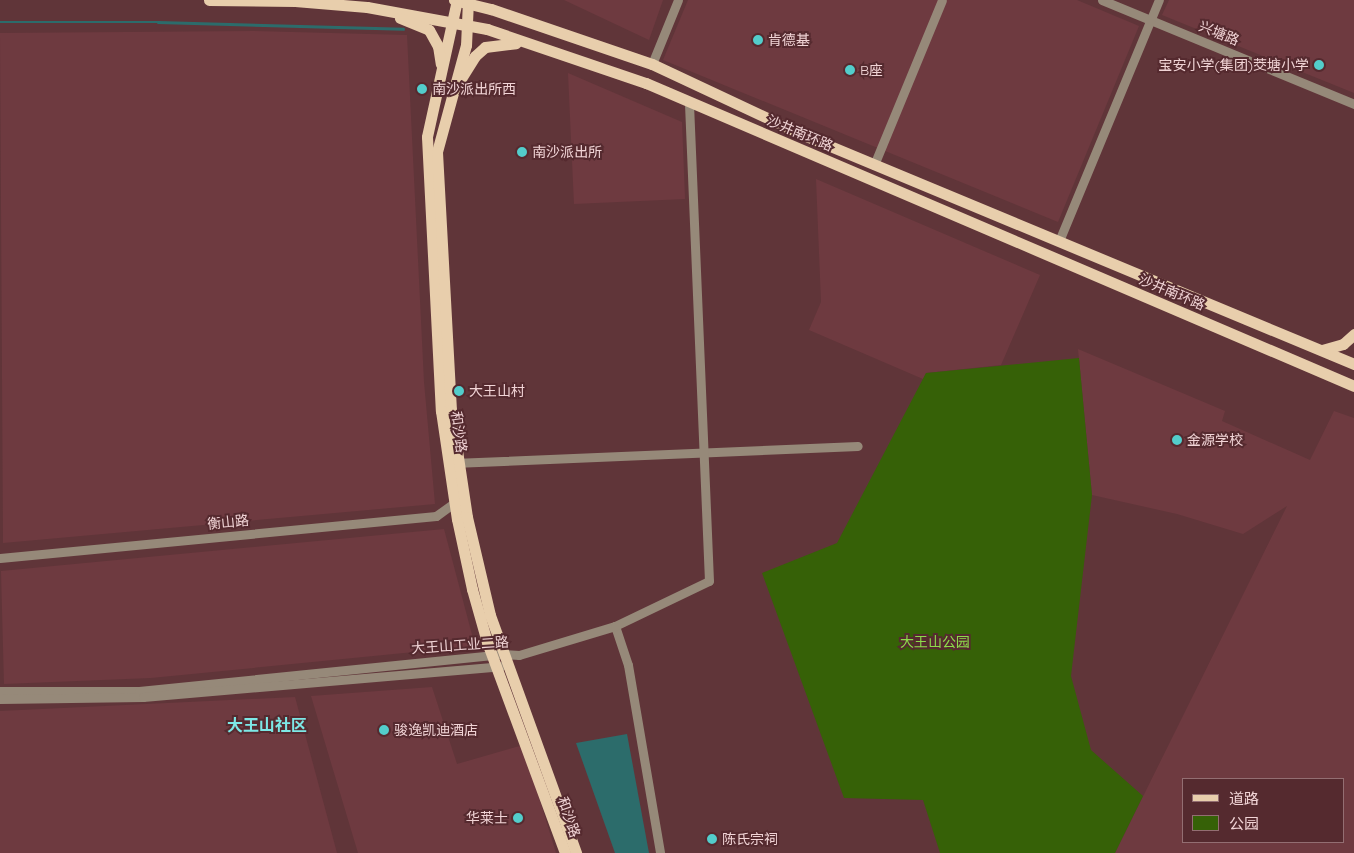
<!DOCTYPE html>
<html>
<head>
<meta charset="utf-8">
<style>
  body { margin:0 }
  #map { position:relative; width:1354px; height:853px; overflow:hidden; background:#603539; font-family:Quicksand,"Noto Sans SC",sans-serif }
  div>[style] { position:absolute }
  .built>* { inset:0; background:#6e3a40 }
  .green>* { inset:0; background:#366107 }
  .water>* { inset:0; background:#2c6c6b }
  .stream>* { height:2.5px; margin:-1.25px; padding:0 1.25px; transform-origin:1.25px; border-radius:1.25px; background:#2c6c6b }
  .minor>* { height:9px; margin:-4.5px; padding:0 4.5px; transform-origin:4.5px; border-radius:4.5px; background:#968979 }
  .major>* { height:11px; margin:-5.5px; padding:0 5.5px; transform-origin:5.5px; border-radius:5.5px; background:#e8ceac }
  .dots>* { width:14px; height:14px; translate:-50% -50%; box-sizing:border-box; border:2px solid #552a2f; border-radius:50% }
  span { translate:-50% -50%; white-space:nowrap; text-align:center; line-height:1.15; -webkit-text-stroke:4px #552a2f; paint-order:stroke }
  .street-label { font-size:14px; color:#f1d4d6 }
  .poi-label { font-size:14px; color:#f1d4d6 }
  .left { translate:0 -50%; text-align:left }
  .right { translate:-100% -50%; text-align:right }
  .park-label { font-size:14px; color:#8ddb4b }
  .quarter-label { font-size:16px; color:#7de8e6; font-weight:700 }
  .legend { position:absolute; left:1182px; top:778px; width:162px; height:65px; box-sizing:border-box; background:#552a2f; border:1px solid #936e72; margin:0; padding:6px 9px; list-style:none; font-size:15px; color:#f1d4d6 }
  .legend li { display:flex; align-items:center; gap:10px; height:25px }
  .legend b { width:25px; border:1px solid #936e72 }
</style>
</head>
<body>
<div id="map">
  <div class="built">
    <div style="clip-path:polygon(564px 0,663px 0,649px 40px)"></div>
    <div style="clip-path:polygon(688px 0,1077px 0,1139px 26px,1058px 222px,663px 60px)"></div>
    <div style="clip-path:polygon(1169px 0,1354px 0,1354px 93px,1162px 15px)"></div>
    <div style="clip-path:polygon(254px 31px,407px 35px,424px 382px,435px 504px,3px 543px,0 33px)"></div>
    <div style="clip-path:polygon(568px 73px,682px 122px,685px 199px,574px 204px)"></div>
    <div style="clip-path:polygon(816px 179px,1040px 275px,1001px 365px,926px 373px,923px 379px,809px 330px,821px 302px)"></div>
    <div style="clip-path:polygon(evenodd,1078px 349px,1225px 411px,1222px 421px,1310px 460px,1334px 411px,1354px 418px,1354px 853px,1115px 853px,1287px 506px,1243px 534px,1177px 514px,1092px 495px,1078px 349px,1183px 779px,1343px 779px,1343px 842px,1183px 842px,1183px 779px)"></div>
    <div style="clip-path:polygon(444px 529px,475px 646px,151px 678px,4px 684px,1px 571px)"></div>
    <div style="clip-path:polygon(432px 687px,457px 764px,523px 745px,556px 853px,358px 853px,311px 696px)"></div>
    <div style="clip-path:polygon(295px 697px,337px 853px,0 853px,0 711px)"></div>
  </div>
  <div class="green">
    <div style="clip-path:polygon(1079px 358px,1092px 495px,1071px 676px,1091px 750px,1143px 796px,1115px 853px,940px 853px,923px 800px,844px 798px,762px 573px,837px 543px,926px 373px)"></div>
  </div>
  <div class="water">
    <div style="clip-path:polygon(627px 734px,649px 853px,615px 853px,576px 743px)"></div>
  </div>
  <div class="stream">
    <div style="left:0;top:22px;width:158px"></div>
    <div style="left:158px;top:22px;width:245px;rotate:1.6deg"></div>
  </div>
  <div class="minor">
    <div style="left:1102px;top:0;width:273px;rotate:22.4deg"></div>
    <div style="left:652px;top:64px;width:69px;rotate:-67.9deg"></div>
    <div style="left:874px;top:165px;width:178px;rotate:-67.6deg"></div>
    <div style="left:1059px;top:241px;width:261px;rotate:-67.5deg"></div>
    <div style="left:453px;top:463px;width:405px;rotate:-2.4deg"></div>
    <div style="left:0;top:558px;width:438px;rotate:-5.5deg"></div>
    <div style="left:436px;top:516px;width:22px;rotate:-36deg"></div>
    <div style="left:615px;top:626px;width:41px;rotate:71.6deg"></div>
    <div style="left:628px;top:665px;width:191px;rotate:80.3deg"></div>
    <div style="left:0;top:691px;width:139px"></div>
    <div style="left:139px;top:691px;width:365px;rotate:-5.8deg"></div>
    <div style="left:502px;top:654px;width:17px;rotate:3deg"></div>
    <div style="left:519px;top:655px;width:100px;rotate:-16.8deg"></div>
    <div style="left:615px;top:626px;width:104px;rotate:-25.6deg"></div>
    <div style="left:709px;top:581px;width:479px;rotate:-92.4deg"></div>
    <div style="left:0;top:699px;width:143px;rotate:-0.8deg"></div>
    <div style="left:143px;top:697px;width:359px;rotate:-4.9deg"></div>
  </div>
  <div class="major">
    <div style="left:209px;top:0;width:86px;rotate:0.7deg"></div>
    <div style="left:295px;top:1px;width:72px;rotate:4.8deg"></div>
    <div style="left:367px;top:7px;width:122px;rotate:10.4deg"></div>
    <div style="left:487px;top:29px;width:168px;rotate:18.8deg"></div>
    <div style="left:646px;top:83px;width:770px;rotate:23.17deg"></div>
    <div style="left:454px;top:0;width:38px;rotate:14deg"></div>
    <div style="left:491px;top:9px;width:170px;rotate:18.9deg"></div>
    <div style="left:652px;top:64px;width:170px;rotate:25.1deg"></div>
    <div style="left:806px;top:136px;width:594px;rotate:22.59deg"></div>
    <div style="left:457px;top:0;width:140px;rotate:102.4deg"></div>
    <div style="left:427px;top:137px;width:274px;rotate:87.1deg"></div>
    <div style="left:441px;top:411px;width:109px;rotate:81.6deg"></div>
    <div style="left:457px;top:519px;width:72px;rotate:77.9deg"></div>
    <div style="left:472px;top:589px;width:55px;rotate:74.2deg"></div>
    <div style="left:487px;top:642px;width:225px;rotate:69.7deg"></div>
    <div style="left:468px;top:0;width:45px;rotate:92.5deg"></div>
    <div style="left:466px;top:45px;width:111px;rotate:105.2deg"></div>
    <div style="left:437px;top:152px;width:258px;rotate:86.9deg"></div>
    <div style="left:451px;top:410px;width:108px;rotate:81.5deg"></div>
    <div style="left:467px;top:517px;width:101px;rotate:76.8deg"></div>
    <div style="left:490px;top:615px;width:253px;rotate:70.1deg"></div>
    <div style="left:400px;top:18px;width:31px;rotate:22deg"></div>
    <div style="left:429px;top:30px;width:18px;rotate:61deg"></div>
    <div style="left:438px;top:46px;width:18px;rotate:81deg"></div>
    <div style="left:460px;top:80px;width:28px;rotate:-58deg"></div>
    <div style="left:475px;top:56px;width:13px;rotate:-42deg"></div>
    <div style="left:485px;top:47px;width:31px;rotate:-7deg"></div>
    <div style="left:1322px;top:350px;width:22px;rotate:-16deg"></div>
    <div style="left:1343px;top:344px;width:15px;rotate:-42deg"></div>
  </div>
  <div class="dots">
    <div style="left:758px;top:40px;background:#53cdcb"></div>
    <div style="left:1319px;top:65px;background:#53cdcb"></div>
    <div style="left:850px;top:70px;background:#53cdcb"></div>
    <div style="left:422px;top:89px;background:#53cdcb"></div>
    <div style="left:522px;top:152px;background:#53cdcb"></div>
    <div style="left:459px;top:391px;background:#53cdcb"></div>
    <div style="left:1177px;top:440px;background:#53cdcb"></div>
    <div style="left:384px;top:730px;background:#53cdcb"></div>
    <div style="left:518px;top:818px;background:#53cdcb"></div>
    <div style="left:712px;top:839px;background:#53cdcb"></div>
  </div>
  <div class="street-label">
    <span style="left:1219px;top:33px;rotate:22deg">兴塘路</span>
    <span style="left:800px;top:133px;rotate:23deg">沙井南环路</span>
    <span style="left:1172px;top:292px;rotate:23deg">沙井南环路</span>
    <span style="left:459px;top:432px;rotate:82deg">和沙路</span>
    <span style="left:228px;top:522px;rotate:-6deg">衡山路</span>
    <span style="left:460px;top:645px;rotate:-4deg">大王山工业二路</span>
    <span style="left:569px;top:817px;rotate:71deg">和沙路</span>
  </div>
  <div class="poi-label">
    <span class="left" style="left:768px;top:40px">肯德基</span>
    <span class="right" style="left:1309px;top:65px">宝安小学(集团)茭塘小学</span>
    <span class="left" style="left:860px;top:70px">B座</span>
    <span class="left" style="left:432px;top:89px">南沙派出所西</span>
    <span class="left" style="left:532px;top:152px">南沙派出所</span>
    <span class="left" style="left:469px;top:391px">大王山村</span>
    <span class="left" style="left:1187px;top:440px">金源学校</span>
    <span class="left" style="left:394px;top:730px">骏逸凯迪酒店</span>
    <span class="right" style="left:508px;top:818px">华莱士</span>
    <span class="left" style="left:722px;top:839px">陈氏宗祠</span>
  </div>
  <div class="park-label">
    <span style="left:935px;top:642px">大王山公园</span>
  </div>
  <div class="quarter-label">
    <span style="left:267px;top:725px">大王山社区</span>
  </div>
  <ul class="legend">
  <li><b style="height:6px;background:#e8ceac"></b>道路</li>
  <li><b style="height:14px;background:#366107"></b>公园</li>
  </ul>
</div>
</body>
</html>
